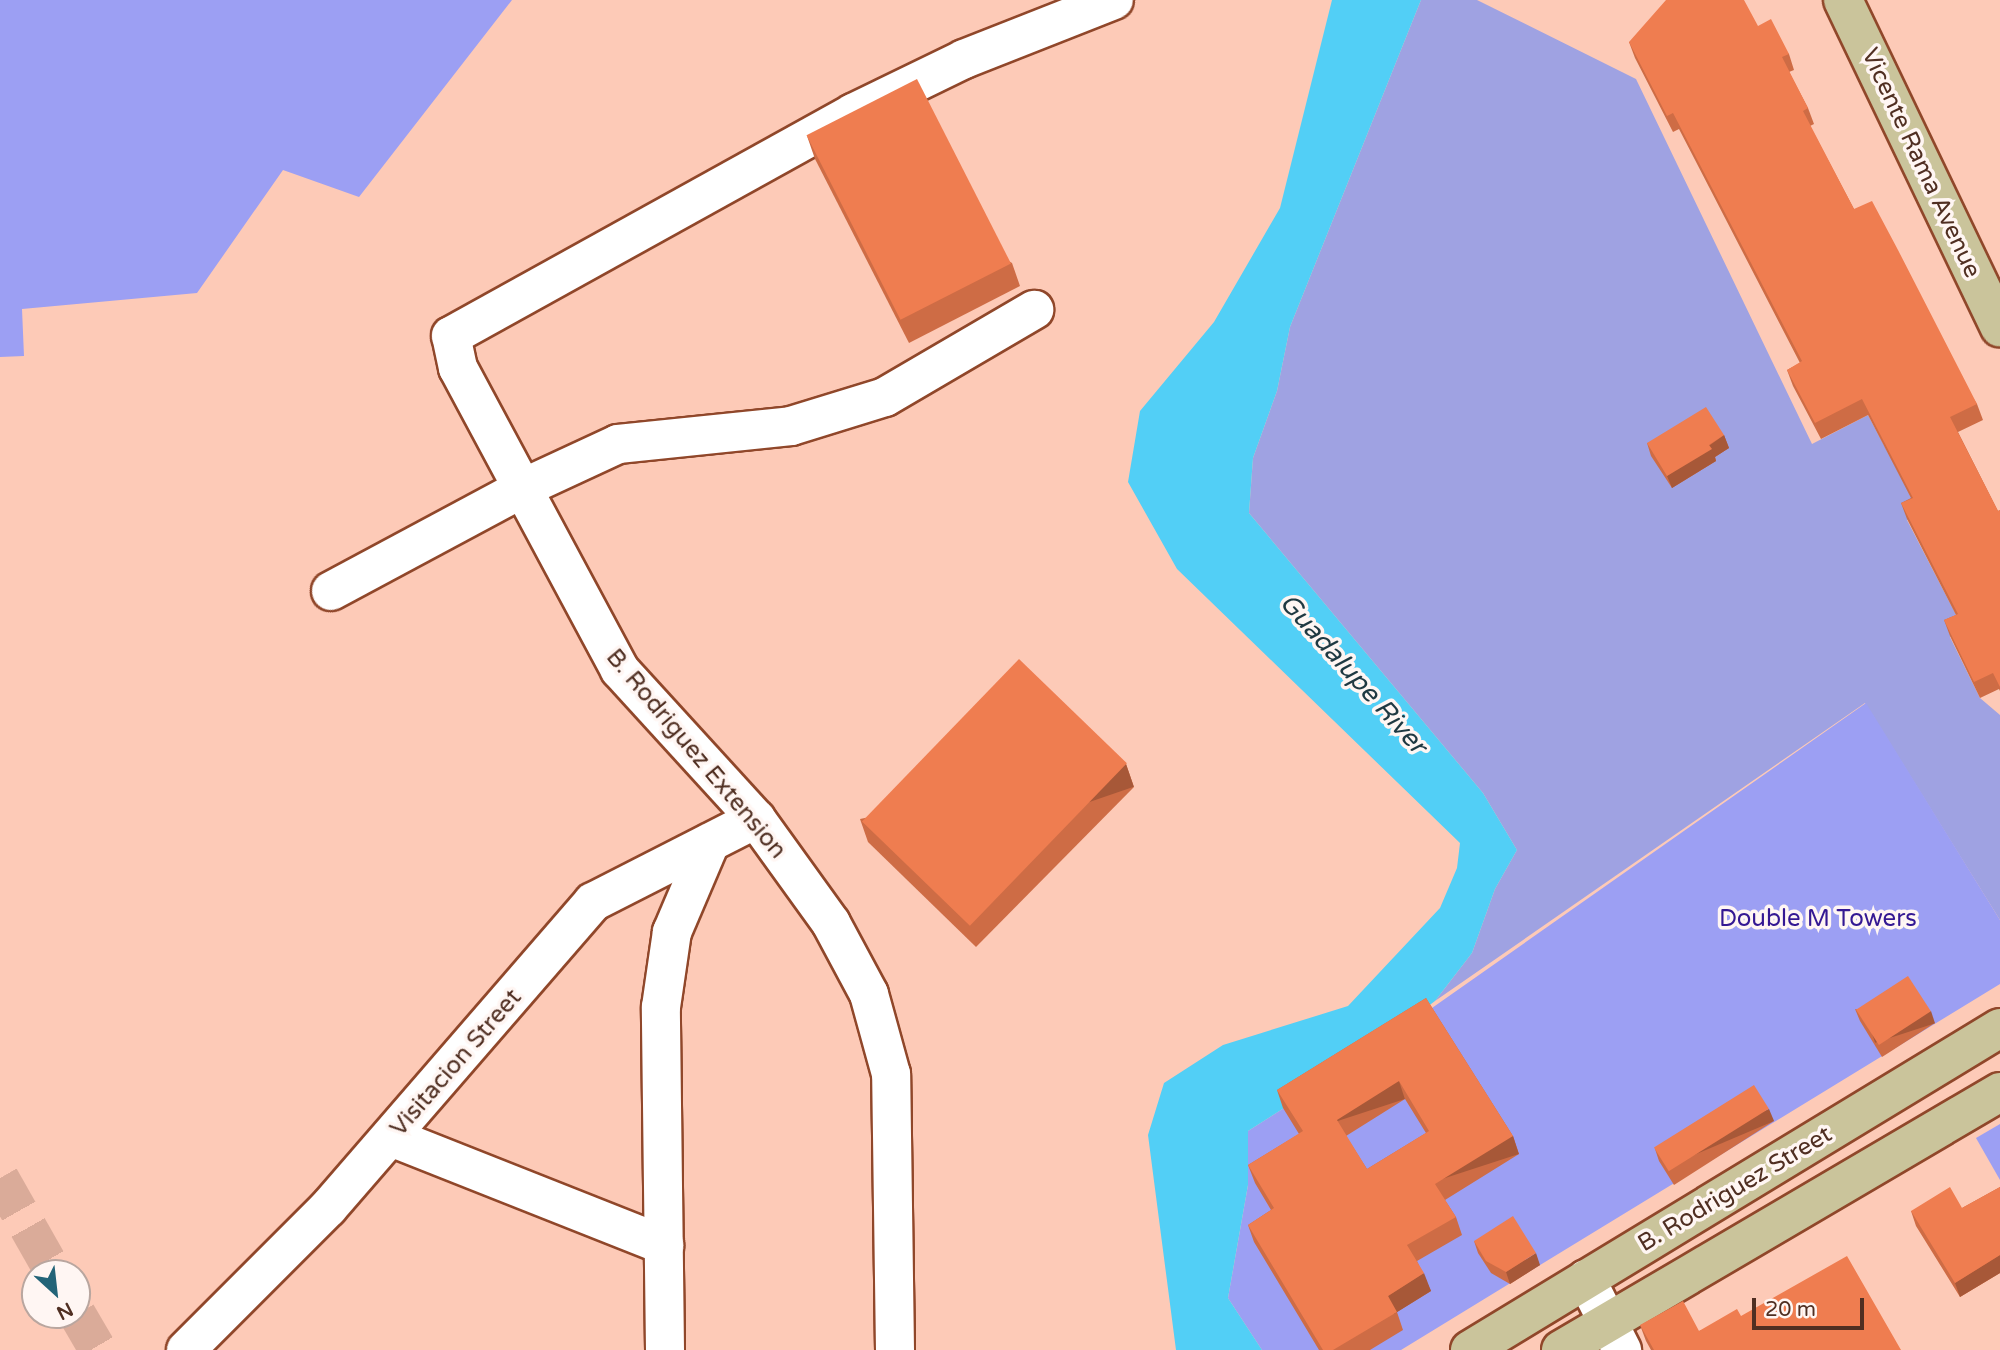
<!DOCTYPE html>
<html>
<head>
<meta charset="utf-8">
<style>
  body { margin:0 }
  #map { position:relative; width:2000px; height:1350px; overflow:hidden; background:#fdcab7; font-family:"Varela Round",sans-serif }
  div>[style] { position:absolute }
  .green>* { inset:0; background:#9fa2e2 }
  .forest>* { inset:0; background:#9c9ff3 }
  .water>* { inset:0; background:#52cff6 }
  .minor-tunnel>* { height:38px; margin-top:-19px; transform-origin:0; background:repeating-linear-gradient(90deg,#daab99 0 38px,transparent 0 57px) }
  .roads { filter:drop-shadow(2px 0 #90472a) drop-shadow(-2px 0 #90472a) drop-shadow(0 2px #90472a) drop-shadow(0 -2px #90472a) }
  .minor>* { height:38px; margin:-19px; padding:0 19px; transform-origin:19px; border-radius:19px; background:#fff }
  .major>* { height:38px; margin:-19px; padding:0 19px; transform-origin:19px; border-radius:19px; background:#cac49b }
  .wall>* { inset:0; background:#ce6c45 }
  .shaded-wall>* { inset:0; background:#a75838; transform-origin:0 0 }
  .building>* { inset:0; background:#ef7d50; transform-origin:0 0 }
  span { translate:-50% -50%; white-space:nowrap; text-align:center; line-height:1.15; -webkit-text-stroke:7px #fff6f3; paint-order:stroke }
  .street-label { font-size:24px; color:#502f22 }
  .park-label { font-size:24px; color:#341893 }
  .water-label { font-size:26px; color:#1f3942; font-style:italic }
  .north { position:absolute; left:21px; top:1259px; width:70px; height:70px; box-sizing:border-box; background:#fff6f3; border:2px solid #b9a69f; border-radius:50%; rotate:153deg; font-size:19px; font-weight:700; line-height:28px; text-align:center; color:#502f22 }
  .north::after { content:''; display:block; margin:auto; width:24px; height:32px; background:#236478; clip-path:polygon(50% 0,100% 100%,50% 72%,0 100%) }
  .scale { position:absolute; left:1752px; top:1298px; width:112px; height:32px; box-sizing:border-box; border:4px solid #502f22; border-top:0; padding-left:9px; font-size:21px; line-height:24px; white-space:nowrap; color:#502f22; -webkit-text-stroke:5px #fff6f3; paint-order:stroke }
</style>
</head>
<body>
<div id="map">
  <div class="green">
    <div style="clip-path:polygon(1421px 0,1477px 0,1636px 79px,1812px 444px,1868px 415px,1920px 513px,1907px 520px,1964px 630px,1950px 637px,1980px 698px,2000px 715px,2000px 920px,1865px 703px,1435px 1001px,1472px 953px,1495px 889px,1517px 850px,1483px 793px,1249px 513px,1253px 458px,1277px 391px,1290px 327px)"></div>
  </div>
  <div class="forest">
    <div style="clip-path:polygon(0 0,512px 0,359px 197px,283px 170px,197px 293px,22px 309px,24px 356px,0 357px)"></div>
    <div style="clip-path:polygon(1866px 703px,2000px 920px,2000px 984px,1401px 1350px,1262px 1350px,1228px 1298px,1248px 1185px,1248px 1131px,1348px 1067px)"></div>
    <div style="clip-path:polygon(2000px 1124px,2000px 1180px,1976px 1138px)"></div>
  </div>
  <div class="water">
    <div style="clip-path:polygon(1332px 0,1421px 0,1290px 327px,1277px 391px,1253px 458px,1249px 513px,1483px 793px,1517px 850px,1495px 889px,1472px 953px,1435px 1001px,1348px 1067px,1248px 1131px,1248px 1185px,1228px 1298px,1262px 1350px,1176px 1350px,1148px 1135px,1164px 1083px,1223px 1045px,1348px 1006px,1440px 908px,1457px 868px,1460px 843px,1177px 569px,1128px 482px,1140px 411px,1214px 322px,1280px 208px)"></div>
  </div>
  <div class="minor-tunnel">
    <div style="left:0;top:1178px;width:109px;rotate:60.4deg"></div>
    <div style="left:77px;top:1314px;width:42px;rotate:59.7deg"></div>
  </div>
  <div class="roads">
    <div class="minor">
      <div style="left:331px;top:591px;width:216px;rotate:-28.2deg"></div>
      <div style="left:521px;top:489px;width:107px;rotate:-24.9deg"></div>
      <div style="left:618px;top:444px;width:174px;rotate:-5.9deg"></div>
      <div style="left:791px;top:426px;width:98px;rotate:-17.1deg"></div>
      <div style="left:885px;top:397px;width:173px;rotate:-30.3deg"></div>
      <div style="left:391px;top:1137px;width:294px;rotate:21.6deg"></div>
      <div style="left:1586px;top:1279px;width:80px;rotate:63.1deg"></div>
      <div style="left:186px;top:1350px;width:201px;rotate:-45deg"></div>
      <div style="left:328px;top:1208px;width:405px;rotate:-49.1deg"></div>
      <div style="left:593px;top:902px;width:183px;rotate:-27deg"></div>
      <div style="left:665px;top:1350px;width:343px;rotate:-90.7deg"></div>
      <div style="left:661px;top:1007px;width:76px;rotate:-81.7deg"></div>
      <div style="left:672px;top:932px;width:97px;rotate:-66.9deg"></div>
      <div style="left:895px;top:1350px;width:276px;rotate:-90.8deg"></div>
      <div style="left:891px;top:1074px;width:83px;rotate:-105.4deg"></div>
      <div style="left:869px;top:994px;width:81px;rotate:-118.2deg"></div>
      <div style="left:831px;top:923px;width:128px;rotate:-125.8deg"></div>
      <div style="left:756px;top:819px;width:202px;rotate:-132.4deg"></div>
      <div style="left:620px;top:670px;width:343px;rotate:-118.2deg"></div>
      <div style="left:458px;top:368px;width:33px;rotate:-102deg"></div>
      <div style="left:451px;top:336px;width:460px;rotate:-29deg"></div>
      <div style="left:853px;top:113px;width:123px;rotate:-25.9deg"></div>
      <div style="left:964px;top:59px;width:161px;rotate:-21.5deg"></div>
    </div>
    <div class="major">
      <div style="left:1843px;top:0;width:363px;rotate:64.4deg"></div>
      <div style="left:1470px;top:1350px;width:620px;rotate:-31.28deg"></div>
      <div style="left:1561px;top:1350px;width:509px;rotate:-30.44deg"></div>
    </div>
  </div>
  <div class="wall">
    <div style="clip-path:polygon(1758px 26px,1789px 54px,1794px 70px,1789px 72px,1808px 108px,1814px 124px,1810px 126px,1854px 209px,1977px 404px,1983px 420px,1958px 432px,1998px 511px,2000px 510px,2000px 691px,1999px 689px,1980px 698px,1950px 636px,1944px 620px,1956px 615px,1907px 519px,1901px 503px,1911px 498px,1868px 415px,1821px 439px,1793px 386px,1787px 370px,1800px 363px,1679px 129px,1673px 132px,1635px 58px,1629px 42px)"></div>
    <div style="clip-path:polygon(807px 136px,1012px 263px,1020px 286px,909px 343px,815px 159px)"></div>
    <div style="clip-path:polygon(1724px 435px,1729px 448px,1715px 457px,1716px 461px,1672px 488px,1651px 456px,1647px 443px)"></div>
    <div style="clip-path:polygon(1126px 764px,1134px 787px,976px 947px,868px 842px,860px 819px)"></div>
    <div style="clip-path:polygon(evenodd,1426px 998px,1513px 1136px,1519px 1154px,1445px 1200px,1456px 1217px,1462px 1235px,1417px 1261px,1431px 1291px,1397px 1312px,1403px 1330px,1370px 1350px,1319px 1350px,1254px 1242px,1248px 1225px,1271px 1210px,1255px 1183px,1248px 1165px,1299px 1134px,1283px 1108px,1277px 1090px,1426px 998px,1405px 1099px,1426px 1133px,1367px 1169px,1346px 1136px,1405px 1099px)"></div>
    <div style="clip-path:polygon(1855px 1009px,1935px 1023px,1882px 1057px,1860px 1021px)"></div>
    <div style="clip-path:polygon(1774px 1121px,1674px 1185px,1659px 1161px,1655px 1149px)"></div>
    <div style="clip-path:polygon(2000px 1187px,2000px 1273px,1960px 1297px,1916px 1226px,1911px 1211px,1962px 1208px)"></div>
    <div style="clip-path:polygon(1474px 1241px,1540px 1265px,1510px 1284px,1491px 1273px,1478px 1253px)"></div>
    <div style="clip-path:polygon(1741px 1316px,1901px 1350px,1651px 1350px,1646px 1341px,1640px 1325px,1699px 1331px)"></div>
  </div>
  <div class="shaded-wall">
    <div style="clip-path:polygon(1724px 435px,1729px 448px,1715px 457px,1716px 461px,1672px 488px,1667px 476px)"></div>
    <div style="left:1126px;top:764px;width:24px;height:226px;rotate:71deg"></div>
    <div style="left:1931px;top:1011px;width:13px;height:63px;rotate:72deg"></div>
    <div style="left:1399px;top:1081px;width:19px;height:73px;rotate:72deg"></div>
    <div style="left:1769px;top:1109px;width:13px;height:117px;rotate:67deg"></div>
    <div style="left:1513px;top:1136px;width:19px;height:92px;rotate:72deg"></div>
    <div style="clip-path:polygon(1536px 1253px,1540px 1265px,1510px 1284px,1506px 1272px)"></div>
    <div style="clip-path:polygon(2000px 1255px,2000px 1273px,1960px 1297px,1955px 1283px)"></div>
    <div style="clip-path:polygon(1424px 1273px,1431px 1291px,1394px 1314px,1388px 1296px)"></div>
  </div>
  <div class="building">
    <div style="clip-path:polygon(1666px 0,1744px 0,1758px 26px,1771px 19px,1789px 54px,1782px 57px,1808px 108px,1803px 111px,1854px 209px,1872px 201px,1898px 250px,1977px 404px,1950px 417px,1998px 511px,2000px 510px,2000px 687px,1993px 673px,1974px 682px,1944px 620px,1958px 614px,1901px 503px,1913px 498px,1862px 399px,1815px 423px,1787px 370px,1802px 361px,1673px 113px,1667px 116px,1629px 42px)"></div>
    <div style="left:917px;top:79px;width:207px;height:124px;rotate:63deg"></div>
    <div style="clip-path:polygon(1706px 407px,1724px 435px,1709px 445px,1712px 449px,1667px 476px,1647px 443px)"></div>
    <div style="left:1019px;top:659px;width:150px;height:226px;rotate:44deg"></div>
    <div style="left:1908px;top:976px;width:42px;height:62px;rotate:57deg"></div>
    <div style="clip-path:polygon(evenodd,1426px 998px,1513px 1136px,1435px 1184px,1456px 1217px,1407px 1245px,1424px 1273px,1388px 1296px,1397px 1312px,1333px 1350px,1323px 1350px,1248px 1225px,1274px 1208px,1248px 1165px,1303px 1131px,1277px 1090px,1426px 998px,1399px 1081px,1429px 1131px,1367px 1169px,1337px 1120px,1399px 1081px)"></div>
    <div style="left:1754px;top:1085px;width:28px;height:118px;rotate:58deg"></div>
    <div style="clip-path:polygon(1950px 1187px,1962px 1208px,2000px 1187px,2000px 1255px,1955px 1283px,1911px 1211px)"></div>
    <div style="clip-path:polygon(1513px 1216px,1536px 1253px,1506px 1272px,1486px 1261px,1474px 1241px)"></div>
    <div style="clip-path:polygon(1847px 1256px,1901px 1350px,1654px 1350px,1640px 1325px,1683px 1301px,1699px 1331px,1737px 1309px,1741px 1316px)"></div>
  </div>
  <div class="street-label">
    <span style="left:1921px;top:163px;rotate:65deg">Vicente Rama Avenue</span>
    <span style="left:696px;top:754px;rotate:50deg">B. Rodriguez Extension</span>
    <span style="left:456px;top:1063px;rotate:-49deg">Visitacion Street</span>
    <span style="left:1735px;top:1189px;rotate:-31deg">B. Rodriguez Street</span>
  </div>
  <div class="park-label">
    <span style="left:1818px;top:919px">Double M Towers</span>
  </div>
  <div class="water-label">
    <span style="left:1353px;top:674px;rotate:48deg">Guadalupe River</span>
  </div>
  <div class="north">N</div>
  <div class="scale">20 m</div>
</div>
</body>
</html>
